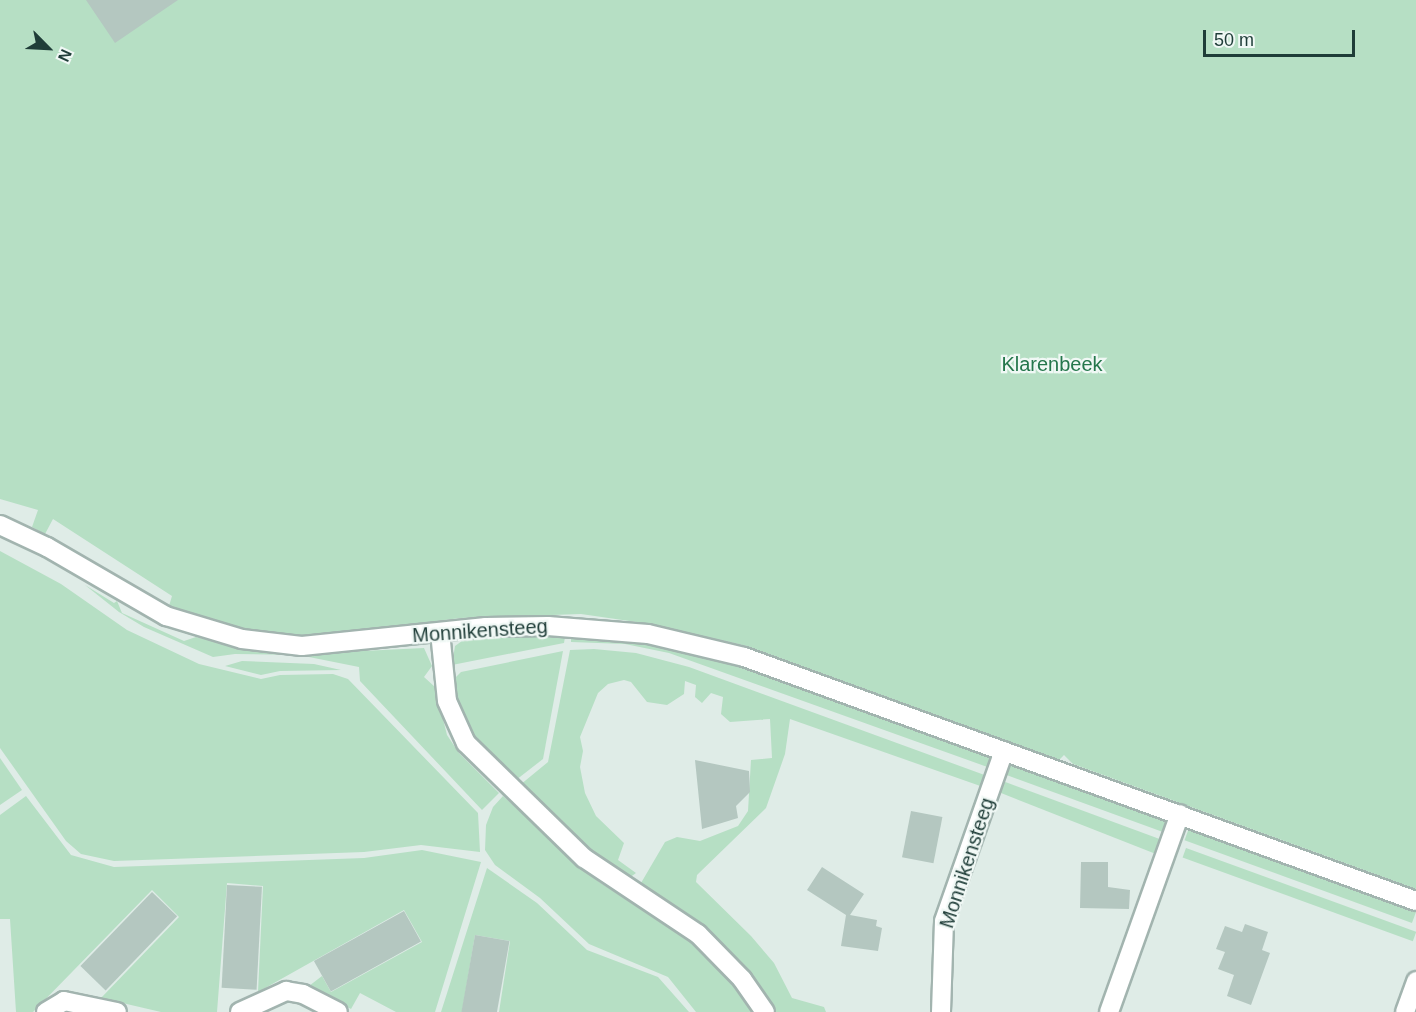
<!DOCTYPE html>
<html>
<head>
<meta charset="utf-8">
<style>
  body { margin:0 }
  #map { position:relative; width:1416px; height:1012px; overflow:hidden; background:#dfece7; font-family:Arial,sans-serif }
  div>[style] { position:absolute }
  .green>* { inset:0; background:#b6dfc4; transform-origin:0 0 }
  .building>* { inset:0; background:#b4c7c0; transform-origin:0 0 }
  .roads { filter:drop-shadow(2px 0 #a2b4af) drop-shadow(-2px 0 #a2b4af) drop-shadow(0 2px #a2b4af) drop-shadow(0 -2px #a2b4af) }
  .street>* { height:18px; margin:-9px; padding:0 9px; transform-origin:9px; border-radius:9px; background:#fff }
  span { translate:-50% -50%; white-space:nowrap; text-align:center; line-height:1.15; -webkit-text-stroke:4.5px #f0f8f5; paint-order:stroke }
  .park-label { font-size:20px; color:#25774c }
  .street-label { font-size:20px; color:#1f3d38 }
  .north { position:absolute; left:18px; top:18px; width:60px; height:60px; -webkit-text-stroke:4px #f0f8f5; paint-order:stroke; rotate:114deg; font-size:16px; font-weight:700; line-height:24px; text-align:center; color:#1f3d38 }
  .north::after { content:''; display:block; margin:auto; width:21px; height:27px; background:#1f3d38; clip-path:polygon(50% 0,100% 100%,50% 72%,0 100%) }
  .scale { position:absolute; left:1203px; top:30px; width:152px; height:27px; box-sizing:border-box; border:3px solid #1f3d38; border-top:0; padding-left:8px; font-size:18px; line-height:21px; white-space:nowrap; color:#1f3d38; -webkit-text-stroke:4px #f0f8f5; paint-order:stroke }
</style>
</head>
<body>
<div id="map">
  <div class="green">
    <div style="clip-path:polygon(0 0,1416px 0,1416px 889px,1073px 764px,1064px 755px,1059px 760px,747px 646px,650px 624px,581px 614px,461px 618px,302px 637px,264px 633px,214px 622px,169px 606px,172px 596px,53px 519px,45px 534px,32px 527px,38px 510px,0 499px)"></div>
    <div style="clip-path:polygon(0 551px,61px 584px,127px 630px,199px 664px,261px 679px,280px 675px,333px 674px,348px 679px,478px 813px,480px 852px,421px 845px,364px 852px,114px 861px,81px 854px,66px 841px,0 748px)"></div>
    <div style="clip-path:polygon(85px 585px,114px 603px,117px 601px,122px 613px,184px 641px,196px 637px,254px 650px,301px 654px,424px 648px,432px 666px,424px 677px,435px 687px,447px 735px,459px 753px,499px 793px,482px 810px,360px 681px,359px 667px,299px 655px,235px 654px,213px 657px,144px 627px,119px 612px)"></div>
    <div style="clip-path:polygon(513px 637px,565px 637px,564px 643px,452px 665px,455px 646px,462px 641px)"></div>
    <div style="clip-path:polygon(571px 638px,648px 644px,741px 667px,997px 759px,993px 769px,669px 653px,625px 644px,571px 642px)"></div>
    <div style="clip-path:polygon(594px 649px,636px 653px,689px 667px,990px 777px,986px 788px,790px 719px,785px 754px,766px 808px,697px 875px,696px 882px,751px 936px,774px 963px,792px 998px,824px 1007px,826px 1012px,776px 1012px,727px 947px,641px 883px,665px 842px,677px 837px,700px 841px,738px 826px,748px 811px,751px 760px,772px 758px,770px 719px,730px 722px,721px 714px,723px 697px,711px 693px,702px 703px,695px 697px,696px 685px,685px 681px,684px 694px,667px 705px,647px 702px,631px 682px,624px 680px,608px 684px,598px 693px,580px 737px,583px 751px,580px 767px,585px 793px,596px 816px,624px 843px,618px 860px,636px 873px,629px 878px,587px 848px,520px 785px,548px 762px,570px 650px)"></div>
    <div style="clip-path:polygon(563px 651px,543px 759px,516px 780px,470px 730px,458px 704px,455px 678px,461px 672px)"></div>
    <div style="clip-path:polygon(242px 661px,314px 664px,341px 670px,280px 671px,261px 675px,225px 666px)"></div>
    <div style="clip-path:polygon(0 758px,22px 790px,0 805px)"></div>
    <div style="left:1006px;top:762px;width:175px;height:12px;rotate:20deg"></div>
    <div style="clip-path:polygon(1000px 780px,1165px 841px,1161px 856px,996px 791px)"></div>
    <div style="clip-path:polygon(26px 796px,71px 855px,114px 867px,364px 858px,422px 850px,481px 862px,435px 1012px,396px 1012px,360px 993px,351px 1009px,309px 986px,322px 976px,331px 992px,422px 942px,404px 910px,258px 992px,263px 886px,227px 883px,217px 1012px,161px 1012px,101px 998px,179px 917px,152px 890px,33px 1012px,16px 1012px,10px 919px,0 919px,0 815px)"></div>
    <div style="clip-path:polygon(503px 796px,599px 882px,692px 941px,715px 963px,753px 1012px,696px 1012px,668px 977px,589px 944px,540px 898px,495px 865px,485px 850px,486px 825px,493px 807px)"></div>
    <div style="left:1189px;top:828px;width:242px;height:13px;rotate:20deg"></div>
    <div style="left:1186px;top:848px;width:245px;height:10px;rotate:20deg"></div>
    <div style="clip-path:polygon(487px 868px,537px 903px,587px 950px,658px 977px,689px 1012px,499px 1012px,510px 941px,475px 935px,462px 1012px,441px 1012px)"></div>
  </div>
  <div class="building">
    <div style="clip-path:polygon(86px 0,178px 0,115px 43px)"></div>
    <div style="clip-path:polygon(695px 760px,749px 771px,750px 792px,736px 806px,738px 818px,702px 829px)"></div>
    <div style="left:911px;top:811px;width:32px;height:47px;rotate:11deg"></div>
    <div style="clip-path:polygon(1081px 862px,1108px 862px,1108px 887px,1130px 890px,1129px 909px,1080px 908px)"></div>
    <div style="clip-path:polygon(822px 867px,864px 894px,850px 915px,877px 920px,876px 926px,882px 928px,878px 951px,841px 946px,846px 915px,807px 890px)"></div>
    <div style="left:227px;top:885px;width:35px;height:103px;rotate:3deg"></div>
    <div style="left:152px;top:892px;width:35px;height:103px;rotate:44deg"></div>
    <div style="left:404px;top:911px;width:35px;height:103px;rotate:61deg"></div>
    <div style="clip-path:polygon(1245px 924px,1268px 932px,1262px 950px,1270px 953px,1251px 1005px,1227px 996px,1234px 975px,1218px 969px,1225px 952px,1216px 949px,1225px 926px,1242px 932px)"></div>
    <div style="left:475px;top:935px;width:35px;height:78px;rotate:10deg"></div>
  </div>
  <div class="roads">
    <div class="street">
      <div style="left:0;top:525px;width:52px;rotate:25.1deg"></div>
      <div style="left:47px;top:547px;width:138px;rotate:30.1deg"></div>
      <div style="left:166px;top:616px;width:79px;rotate:16.8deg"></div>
      <div style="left:242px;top:639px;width:60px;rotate:6.7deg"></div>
      <div style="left:302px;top:646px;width:185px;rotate:-5.9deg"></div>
      <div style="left:486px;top:627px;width:62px;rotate:-0.9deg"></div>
      <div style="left:548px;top:626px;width:100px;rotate:4.6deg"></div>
      <div style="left:648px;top:634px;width:99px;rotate:13.5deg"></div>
      <div style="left:744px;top:657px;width:715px;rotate:19.96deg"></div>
      <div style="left:440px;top:632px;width:69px;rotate:84.2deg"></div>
      <div style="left:447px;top:701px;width:46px;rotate:65.7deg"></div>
      <div style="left:466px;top:743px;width:165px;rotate:44.3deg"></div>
      <div style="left:584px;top:858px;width:137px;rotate:33.7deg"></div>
      <div style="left:698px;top:934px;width:63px;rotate:45.6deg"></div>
      <div style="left:742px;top:979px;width:40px;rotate:55.1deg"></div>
      <div style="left:46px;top:1012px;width:21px;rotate:-31deg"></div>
      <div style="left:64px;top:1001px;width:54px;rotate:11.7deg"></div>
      <div style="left:240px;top:1012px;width:51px;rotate:-24.5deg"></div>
      <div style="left:286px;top:991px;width:17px;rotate:10deg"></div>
      <div style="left:303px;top:994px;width:39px;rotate:27deg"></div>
      <div style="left:941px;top:1012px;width:91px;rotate:-88.1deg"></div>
      <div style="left:944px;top:921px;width:180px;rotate:-70.6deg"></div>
      <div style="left:1109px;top:1012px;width:210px;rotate:-70.3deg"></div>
      <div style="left:1405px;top:1012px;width:33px;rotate:-70deg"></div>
    </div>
  </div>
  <div class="park-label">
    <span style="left:1052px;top:364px">Klarenbeek</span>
  </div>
  <div class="street-label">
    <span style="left:480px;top:631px;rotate:-4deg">Monnikensteeg</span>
    <span style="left:967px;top:863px;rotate:-72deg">Monnikensteeg</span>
  </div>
  <div class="north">N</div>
  <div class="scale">50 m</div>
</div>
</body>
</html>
